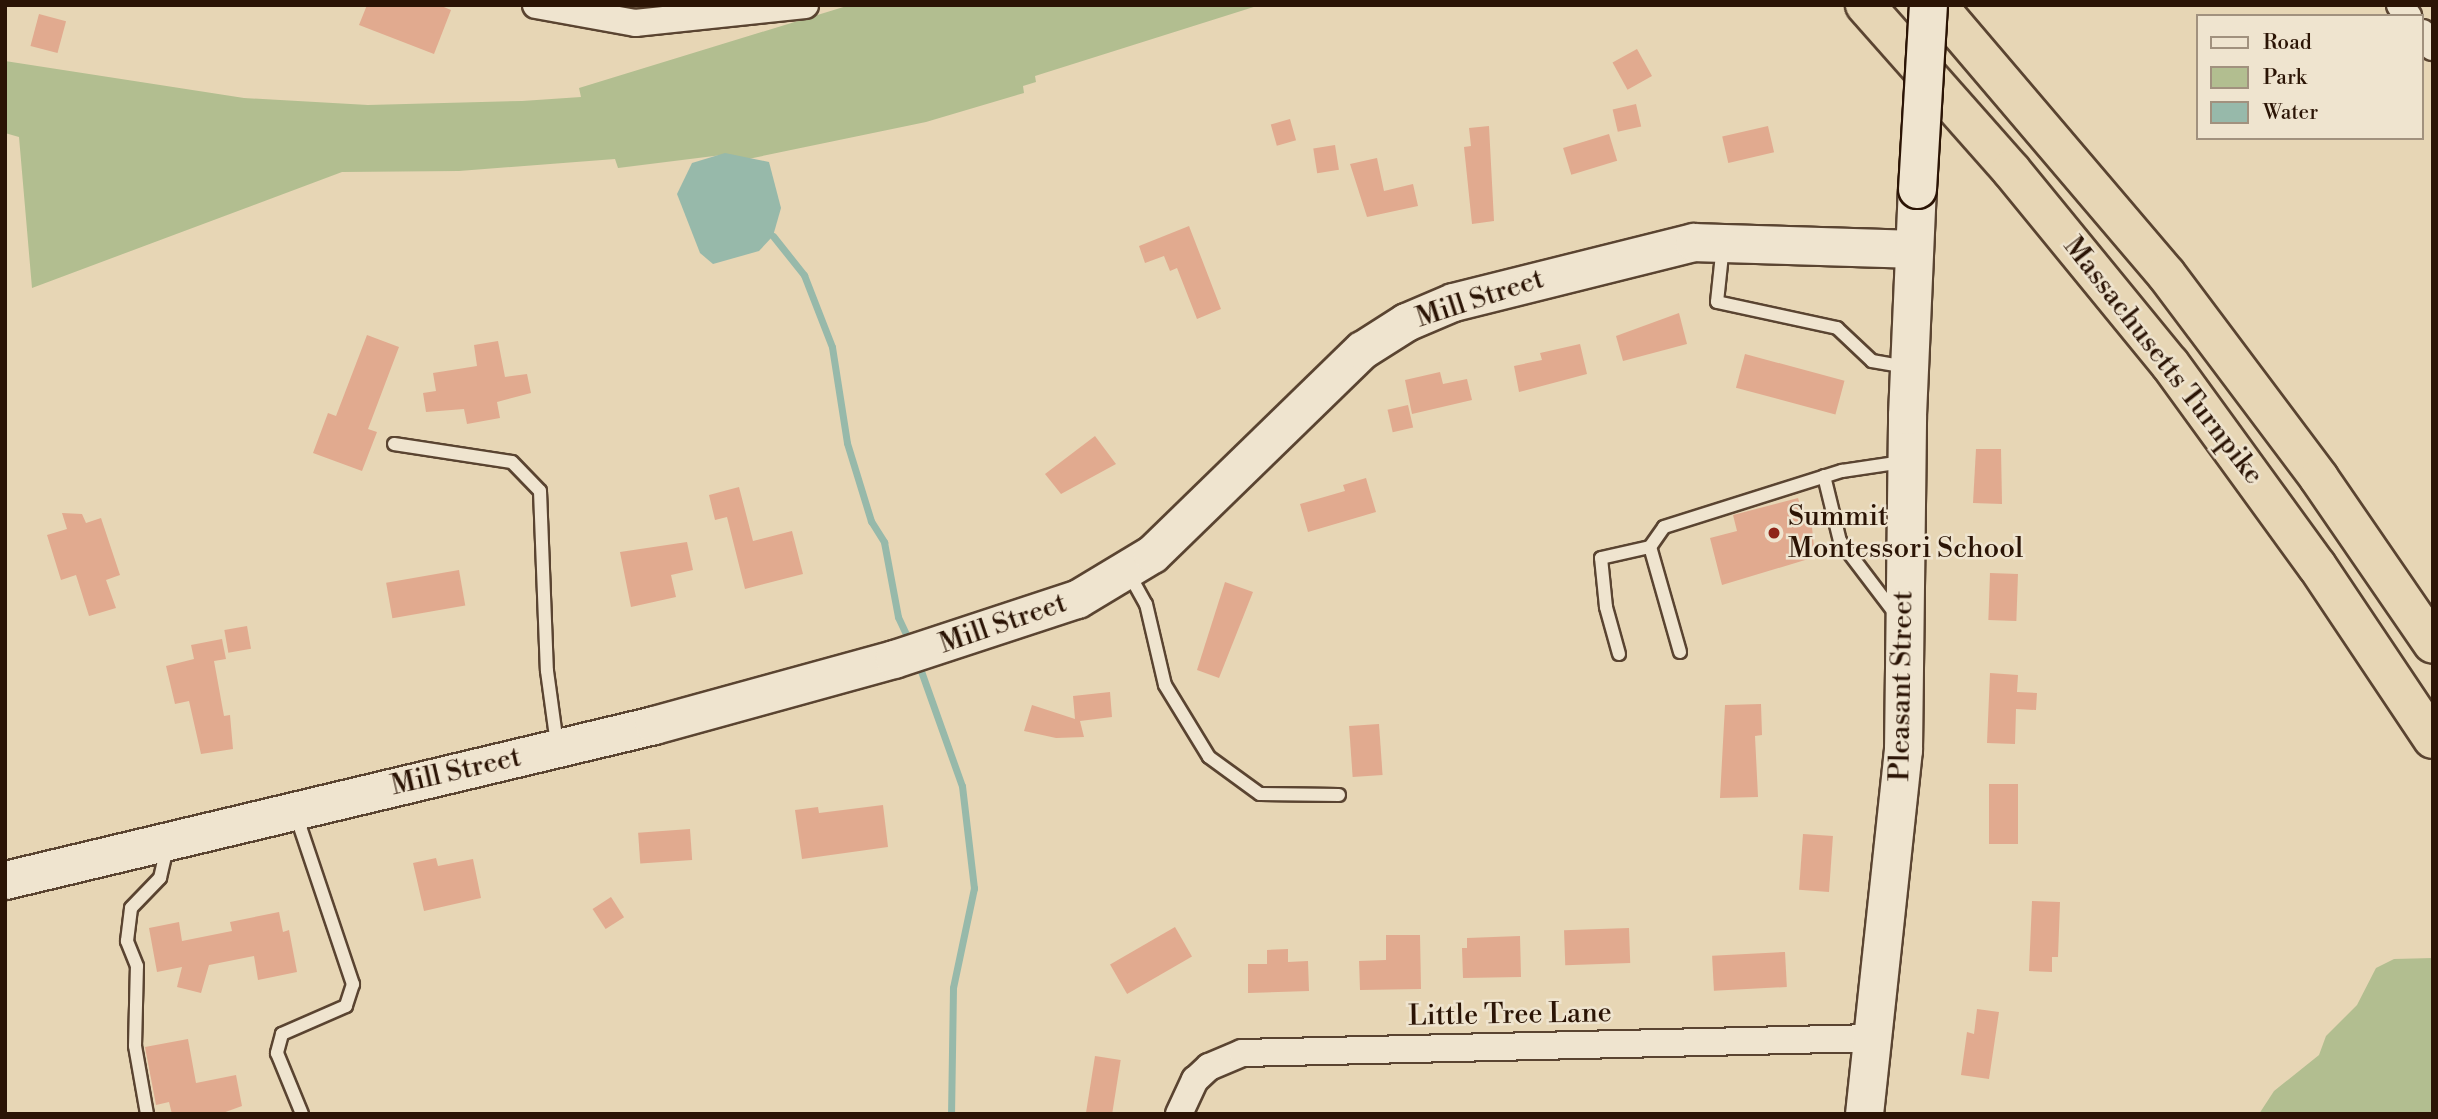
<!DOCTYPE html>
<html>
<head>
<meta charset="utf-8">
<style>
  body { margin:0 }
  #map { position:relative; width:2438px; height:1119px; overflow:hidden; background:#e7d6b5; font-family:"Libre Bodoni",serif }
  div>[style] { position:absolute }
  .green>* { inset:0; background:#b2be90 }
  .water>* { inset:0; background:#97b9aa }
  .stream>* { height:7px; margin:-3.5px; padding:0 3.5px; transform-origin:3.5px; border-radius:3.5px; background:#97b9aa }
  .building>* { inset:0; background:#e1aa8f; transform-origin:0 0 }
  .roads { filter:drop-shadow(2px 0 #5a4431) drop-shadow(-2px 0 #5a4431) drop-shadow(0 2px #5a4431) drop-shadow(0 -2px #5a4431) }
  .lane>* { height:12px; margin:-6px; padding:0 6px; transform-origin:6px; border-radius:6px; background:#efe4cf }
  .street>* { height:26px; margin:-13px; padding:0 13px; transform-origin:13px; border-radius:13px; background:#efe4cf }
  .secondary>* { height:37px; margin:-18.5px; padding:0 18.5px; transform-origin:18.5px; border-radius:18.5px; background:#efe4cf }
  .highway>* { height:38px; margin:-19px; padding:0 19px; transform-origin:19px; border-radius:19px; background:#e7d6b5 }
  .bridges { filter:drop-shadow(2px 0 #2b1405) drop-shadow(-2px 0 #2b1405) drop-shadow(0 2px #2b1405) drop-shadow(0 -2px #2b1405) }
  .secondary-bridge>* { height:37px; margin:-18.5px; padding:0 18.5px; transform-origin:18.5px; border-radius:18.5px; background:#efe4cf }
  .dots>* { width:19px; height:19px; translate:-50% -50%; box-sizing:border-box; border:4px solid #efe4cf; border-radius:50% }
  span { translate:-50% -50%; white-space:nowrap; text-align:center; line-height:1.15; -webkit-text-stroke:5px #efe4cf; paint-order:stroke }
  .street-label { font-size:28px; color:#2b1405 }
  .poi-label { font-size:28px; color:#2b1405 }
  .left { translate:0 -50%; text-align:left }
  .frame { position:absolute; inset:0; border:7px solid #2b1405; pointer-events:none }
  .legend { position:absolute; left:2196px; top:14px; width:228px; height:126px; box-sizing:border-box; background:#efe4cf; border:2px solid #a1917e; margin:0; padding:9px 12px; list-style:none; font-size:21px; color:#2b1405 }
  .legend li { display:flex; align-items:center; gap:14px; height:35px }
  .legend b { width:35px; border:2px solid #a1917e }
</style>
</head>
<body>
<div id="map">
  <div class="green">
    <div style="clip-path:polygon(850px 5px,1260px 5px,1035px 76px,1036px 82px,1023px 86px,1024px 93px,926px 122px,724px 164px,722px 155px,618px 168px,615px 159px,459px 171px,342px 172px,32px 288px,19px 137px,5px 133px,5px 61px,244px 98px,368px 105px,522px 101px,581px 97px,579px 88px)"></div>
    <div style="clip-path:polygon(2433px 958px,2433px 1114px,2259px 1114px,2274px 1091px,2319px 1055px,2326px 1036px,2357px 1005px,2376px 968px,2394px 959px)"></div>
  </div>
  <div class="water">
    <div style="clip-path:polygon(725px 153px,769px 162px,781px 208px,773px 236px,759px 251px,713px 264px,700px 253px,677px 194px,692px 163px)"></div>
  </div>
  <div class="stream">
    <div style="left:773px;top:236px;width:50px;rotate:51.5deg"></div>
    <div style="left:804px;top:275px;width:77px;rotate:68.7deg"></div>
    <div style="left:832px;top:347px;width:97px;rotate:81.1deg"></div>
    <div style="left:847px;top:443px;width:82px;rotate:72.9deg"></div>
    <div style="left:871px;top:521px;width:25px;rotate:58deg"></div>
    <div style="left:884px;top:542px;width:76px;rotate:79.4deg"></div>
    <div style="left:898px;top:617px;width:23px;rotate:65deg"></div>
    <div style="left:921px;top:671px;width:122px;rotate:70.4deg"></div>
    <div style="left:962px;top:786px;width:103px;rotate:83.3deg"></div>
    <div style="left:974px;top:888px;width:102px;rotate:101.9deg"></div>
    <div style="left:953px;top:988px;width:126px;rotate:90.9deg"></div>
  </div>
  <div class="building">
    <div style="clip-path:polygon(367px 5px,439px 5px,451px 10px,434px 54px,359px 25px)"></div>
    <div style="left:39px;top:14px;width:28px;height:33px;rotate:15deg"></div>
    <div style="left:1637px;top:49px;width:31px;height:28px;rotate:61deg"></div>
    <div style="left:1636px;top:104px;width:23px;height:24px;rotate:77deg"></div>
    <div style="left:1290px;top:119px;width:22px;height:20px;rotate:74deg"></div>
    <div style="clip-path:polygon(1489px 126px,1494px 221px,1472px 224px,1464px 147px,1471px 146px,1469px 128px)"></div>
    <div style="left:1768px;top:126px;width:27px;height:47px;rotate:77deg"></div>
    <div style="left:1609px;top:134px;width:28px;height:48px;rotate:73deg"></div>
    <div style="left:1335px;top:145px;width:25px;height:22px;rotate:81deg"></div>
    <div style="clip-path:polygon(1377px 158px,1384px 191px,1413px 184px,1418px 206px,1367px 217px,1350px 164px)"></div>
    <div style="clip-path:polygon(1189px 226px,1221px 309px,1197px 319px,1177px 268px,1170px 271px,1164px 256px,1145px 263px,1139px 246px)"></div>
    <div style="clip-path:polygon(1679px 313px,1687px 344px,1623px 361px,1616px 336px)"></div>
    <div style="clip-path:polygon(367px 335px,399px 347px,368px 429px,377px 432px,362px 471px,313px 453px,328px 413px,336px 416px)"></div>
    <div style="clip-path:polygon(498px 341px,505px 377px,527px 374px,531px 393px,497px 402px,500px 418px,467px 424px,464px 409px,426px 412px,423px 393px,436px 391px,433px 373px,477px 366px,474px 345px)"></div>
    <div style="clip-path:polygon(1580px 344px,1587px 374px,1519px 392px,1514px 366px,1542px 360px,1540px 353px)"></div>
    <div style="left:1745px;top:354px;width:103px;height:35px;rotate:15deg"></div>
    <div style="clip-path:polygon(1440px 372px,1443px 384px,1467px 379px,1472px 400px,1412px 414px,1405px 380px)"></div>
    <div style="left:1408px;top:405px;width:23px;height:21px;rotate:77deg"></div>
    <div style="clip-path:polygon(1095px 436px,1116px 464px,1061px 494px,1045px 474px)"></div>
    <div style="clip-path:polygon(1976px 449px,2001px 449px,2002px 504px,1973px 503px)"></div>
    <div style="clip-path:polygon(1366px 478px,1376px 512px,1308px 532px,1300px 504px,1345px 491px,1343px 485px)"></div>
    <div style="clip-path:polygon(739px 487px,753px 541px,792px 531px,803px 574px,745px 589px,727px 517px,715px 520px,709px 495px)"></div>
    <div style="clip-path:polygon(1798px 498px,1804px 519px,1811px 517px,1815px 557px,1722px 585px,1710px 538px,1737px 531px,1733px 515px)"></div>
    <div style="clip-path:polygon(62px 513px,82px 514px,86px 523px,101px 518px,120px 575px,106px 580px,116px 608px,89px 616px,76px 575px,61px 580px,47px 535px,67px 529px)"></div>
    <div style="clip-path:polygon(687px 542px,693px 570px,671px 575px,676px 597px,631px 607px,620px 552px)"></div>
    <div style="left:459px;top:570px;width:36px;height:74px;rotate:80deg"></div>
    <div style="left:1990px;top:573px;width:28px;height:47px;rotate:2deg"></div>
    <div style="clip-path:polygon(1225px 582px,1253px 592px,1219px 678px,1197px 670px)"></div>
    <div style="left:247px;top:626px;width:23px;height:23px;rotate:80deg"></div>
    <div style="clip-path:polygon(222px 639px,226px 659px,214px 661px,224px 716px,230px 715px,233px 749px,201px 754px,189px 701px,175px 704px,166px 666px,194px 659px,191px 645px)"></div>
    <div style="clip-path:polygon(1990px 673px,2018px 675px,2017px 692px,2037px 693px,2036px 710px,2016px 709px,2015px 744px,1987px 743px)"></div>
    <div style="clip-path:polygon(1110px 692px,1112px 717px,1080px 721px,1084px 737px,1056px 738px,1024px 731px,1032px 705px,1075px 719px,1073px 696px)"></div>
    <div style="clip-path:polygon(1761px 704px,1762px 735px,1755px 736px,1758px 797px,1720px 798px,1725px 705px)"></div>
    <div style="left:1379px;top:724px;width:51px;height:30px;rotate:86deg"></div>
    <div style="left:1989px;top:784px;width:29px;height:60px"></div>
    <div style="clip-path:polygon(883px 805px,888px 847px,802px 859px,795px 810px,818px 807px,819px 813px)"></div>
    <div style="left:690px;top:829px;width:31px;height:52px;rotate:86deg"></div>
    <div style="left:1803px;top:834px;width:30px;height:56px;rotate:4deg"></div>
    <div style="clip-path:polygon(436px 858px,438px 866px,473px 859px,481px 898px,424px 911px,413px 863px)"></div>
    <div style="left:611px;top:897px;width:24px;height:22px;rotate:57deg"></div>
    <div style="clip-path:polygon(2032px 901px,2060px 902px,2058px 957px,2052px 957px,2052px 972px,2029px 971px)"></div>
    <div style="clip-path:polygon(279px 912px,283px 932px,289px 930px,297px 972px,258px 980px,254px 956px,209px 965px,201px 993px,177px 987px,182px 967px,157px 972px,149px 928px,179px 922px,182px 941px,232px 931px,230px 922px)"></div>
    <div style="left:1175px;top:927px;width:34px;height:75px;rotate:60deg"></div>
    <div style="left:1629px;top:928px;width:35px;height:65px;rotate:88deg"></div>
    <div style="clip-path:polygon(1386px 935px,1420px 935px,1421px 989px,1360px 990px,1359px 961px,1386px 960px)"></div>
    <div style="clip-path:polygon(1520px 936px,1521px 977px,1463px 978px,1462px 948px,1467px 948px,1467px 938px)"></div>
    <div style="clip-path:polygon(1288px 949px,1288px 962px,1308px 961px,1309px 991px,1248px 993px,1248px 964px,1267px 964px,1267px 950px)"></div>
    <div style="left:1785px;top:952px;width:35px;height:73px;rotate:87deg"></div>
    <div style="clip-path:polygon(1977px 1009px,1999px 1012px,1989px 1079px,1961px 1075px,1967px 1032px,1974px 1034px)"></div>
    <div style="clip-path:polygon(188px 1039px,196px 1083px,236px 1075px,242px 1106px,220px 1114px,172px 1114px,169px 1102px,156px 1105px,145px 1047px)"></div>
    <div style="left:1095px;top:1056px;width:26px;height:59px;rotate:9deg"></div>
  </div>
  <div class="roads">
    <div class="lane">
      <div style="left:1723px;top:245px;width:57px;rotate:96deg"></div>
      <div style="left:1717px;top:302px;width:123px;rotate:12.2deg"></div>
      <div style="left:1837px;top:328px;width:48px;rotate:43.3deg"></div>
      <div style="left:1872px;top:361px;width:34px;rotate:10deg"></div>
      <div style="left:394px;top:444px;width:119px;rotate:8.7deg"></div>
      <div style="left:512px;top:462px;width:40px;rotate:46deg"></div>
      <div style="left:540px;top:491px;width:180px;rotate:87.8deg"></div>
      <div style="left:547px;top:671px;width:74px;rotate:82.2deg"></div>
      <div style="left:1824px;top:476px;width:67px;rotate:76.2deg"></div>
      <div style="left:1840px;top:541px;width:94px;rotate:52.8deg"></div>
      <div style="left:1128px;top:572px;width:37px;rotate:61deg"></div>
      <div style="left:1146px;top:604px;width:83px;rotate:76.8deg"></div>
      <div style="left:1165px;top:685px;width:84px;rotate:58.6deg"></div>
      <div style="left:1209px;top:757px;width:63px;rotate:36deg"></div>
      <div style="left:1260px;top:794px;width:79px;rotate:0.7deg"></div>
      <div style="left:1680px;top:652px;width:109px;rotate:-105.9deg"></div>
      <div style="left:1650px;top:547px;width:24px;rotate:-55deg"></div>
      <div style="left:1664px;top:527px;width:187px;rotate:-17.5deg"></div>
      <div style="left:1842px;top:471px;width:61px;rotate:-8.5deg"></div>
      <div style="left:1619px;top:654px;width:49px;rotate:-105.5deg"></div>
      <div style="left:1606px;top:607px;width:49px;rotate:-95.8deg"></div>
      <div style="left:1601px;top:558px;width:50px;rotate:-12.7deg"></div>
      <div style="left:295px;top:812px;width:182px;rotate:71.4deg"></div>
      <div style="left:353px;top:984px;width:23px;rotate:108deg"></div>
      <div style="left:346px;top:1006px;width:70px;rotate:156.4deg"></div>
      <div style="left:282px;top:1034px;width:20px;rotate:105deg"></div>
      <div style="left:277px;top:1053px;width:66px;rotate:67.7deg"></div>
      <div style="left:147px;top:1114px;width:69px;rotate:-100deg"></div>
      <div style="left:135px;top:1046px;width:80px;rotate:-88.6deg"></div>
      <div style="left:137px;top:966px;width:27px;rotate:-112deg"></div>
      <div style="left:127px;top:941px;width:33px;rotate:-83deg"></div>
      <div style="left:131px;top:908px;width:42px;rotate:-46deg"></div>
      <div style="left:160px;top:878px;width:35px;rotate:-77deg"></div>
    </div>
    <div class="street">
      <div style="left:536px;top:5px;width:101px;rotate:10.3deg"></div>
      <div style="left:635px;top:23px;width:171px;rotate:-6deg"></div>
      <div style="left:2400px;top:5px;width:14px;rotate:54deg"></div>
      <div style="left:2422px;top:33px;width:18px;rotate:52deg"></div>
      <div style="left:1179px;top:1114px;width:38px;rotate:-65deg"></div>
      <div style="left:1195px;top:1080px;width:19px;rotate:-43deg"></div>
      <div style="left:1209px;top:1067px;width:36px;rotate:-23deg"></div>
      <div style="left:1242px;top:1053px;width:631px;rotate:-1.36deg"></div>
    </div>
    <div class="secondary">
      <div style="left:5px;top:880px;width:667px;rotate:-13.43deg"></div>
      <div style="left:654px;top:725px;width:249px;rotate:-15.4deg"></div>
      <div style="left:894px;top:659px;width:193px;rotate:-18.2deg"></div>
      <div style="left:1077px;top:599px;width:87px;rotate:-31deg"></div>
      <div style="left:1152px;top:554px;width:293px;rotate:-44.2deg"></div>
      <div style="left:1362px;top:350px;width:52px;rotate:-32.5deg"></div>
      <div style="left:1406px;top:322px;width:51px;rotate:-23.1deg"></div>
      <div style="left:1453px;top:302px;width:248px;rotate:-14deg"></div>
      <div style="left:1694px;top:242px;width:220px;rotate:1.8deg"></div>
      <div style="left:1864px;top:1114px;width:366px;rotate:-83.9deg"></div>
      <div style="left:1903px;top:750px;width:335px;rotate:-89.3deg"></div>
      <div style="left:1907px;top:415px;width:226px;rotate:-87.5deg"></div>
    </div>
    <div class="highway">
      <div style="left:1865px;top:5px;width:220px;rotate:48.5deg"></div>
      <div style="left:2011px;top:170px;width:251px;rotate:50.7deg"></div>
      <div style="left:2170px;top:364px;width:250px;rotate:54deg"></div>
      <div style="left:2317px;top:566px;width:208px;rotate:56.2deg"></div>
      <div style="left:1937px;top:5px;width:353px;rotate:49.6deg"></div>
      <div style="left:2166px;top:274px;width:255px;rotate:53.1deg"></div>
      <div style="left:2319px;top:478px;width:201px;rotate:55.5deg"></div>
    </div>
  </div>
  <div class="bridges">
    <div class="secondary-bridge">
      <div style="left:1917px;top:189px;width:184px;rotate:-86.6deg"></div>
    </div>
  </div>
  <div class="dots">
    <div style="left:1774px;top:533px;background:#8f2418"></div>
  </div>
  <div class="street-label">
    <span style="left:1480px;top:299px;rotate:-18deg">Mill Street</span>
    <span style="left:2163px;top:361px;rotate:52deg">Massachusetts Turnpike</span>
    <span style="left:1003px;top:624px;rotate:-19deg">Mill Street</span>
    <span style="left:1902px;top:686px;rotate:-89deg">Pleasant Street</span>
    <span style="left:456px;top:772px;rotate:-13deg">Mill Street</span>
    <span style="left:1510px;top:1015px;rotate:-1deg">Little Tree Lane</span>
  </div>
  <div class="poi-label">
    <span class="left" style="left:1788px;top:533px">Summit<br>Montessori School</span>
  </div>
  <div class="frame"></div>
  <ul class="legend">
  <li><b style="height:9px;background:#efe4cf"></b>Road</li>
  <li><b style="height:19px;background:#b2be90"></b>Park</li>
  <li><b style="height:19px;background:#97b9aa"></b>Water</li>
  </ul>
</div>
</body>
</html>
